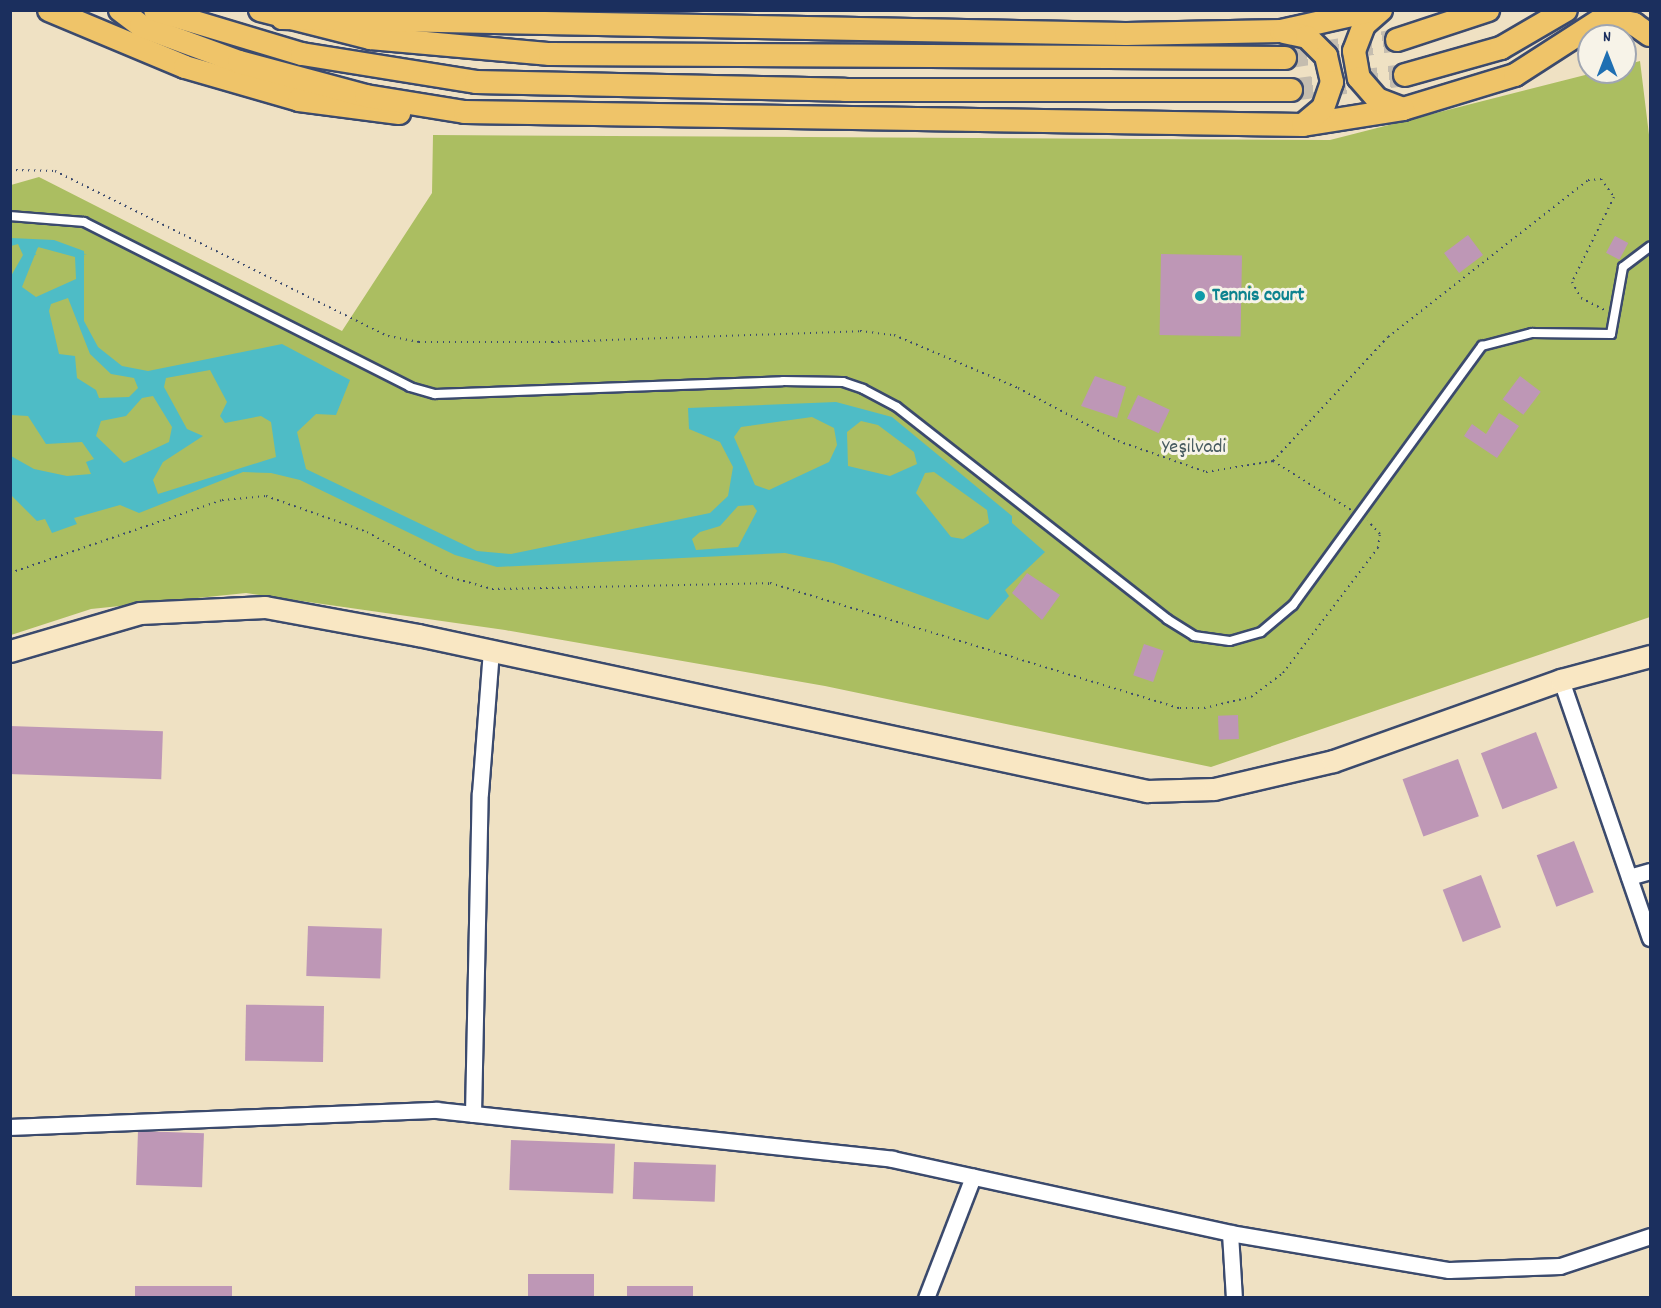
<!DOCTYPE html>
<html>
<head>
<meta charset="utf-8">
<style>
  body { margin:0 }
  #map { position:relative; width:1661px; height:1308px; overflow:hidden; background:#efe1c3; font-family:Dekko,sans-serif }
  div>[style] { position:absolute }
  .green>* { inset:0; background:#abbe61 }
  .water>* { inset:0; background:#4ebcc6 }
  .building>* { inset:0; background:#be97b6; transform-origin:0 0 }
  .primary-tunnel>* { height:22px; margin-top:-11px; transform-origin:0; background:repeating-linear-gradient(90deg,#c5bdaf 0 22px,transparent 0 33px) }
  .path>* { height:2px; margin-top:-1px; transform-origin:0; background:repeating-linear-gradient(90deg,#3b4a6d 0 1.5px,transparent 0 6px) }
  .roads { filter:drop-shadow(2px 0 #3b4a6d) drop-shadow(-2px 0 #3b4a6d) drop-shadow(0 2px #3b4a6d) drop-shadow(0 -2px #3b4a6d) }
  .lane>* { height:8px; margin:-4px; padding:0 4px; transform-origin:4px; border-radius:4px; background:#fff }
  .street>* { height:15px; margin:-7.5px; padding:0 7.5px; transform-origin:7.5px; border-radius:7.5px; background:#fff }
  .secondary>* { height:21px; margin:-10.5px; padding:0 10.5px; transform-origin:10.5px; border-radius:10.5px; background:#f9e7c3 }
  .primary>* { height:22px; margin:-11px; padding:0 11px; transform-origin:11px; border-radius:11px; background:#efc469 }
  .dots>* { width:16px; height:16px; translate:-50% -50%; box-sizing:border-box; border:3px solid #f7f3e8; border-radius:50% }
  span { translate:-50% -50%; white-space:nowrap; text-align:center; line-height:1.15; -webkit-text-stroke:6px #f7f3e8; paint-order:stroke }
  .culture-label { font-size:20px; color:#0d838f; font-weight:700 }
  .left { translate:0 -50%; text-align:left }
  .park-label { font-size:20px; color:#465a5f }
  .frame { position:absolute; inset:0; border:12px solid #1b2f5e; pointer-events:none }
  .north { position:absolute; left:1577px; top:24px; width:60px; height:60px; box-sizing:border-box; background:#f7f3e8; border:2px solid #9fa5b1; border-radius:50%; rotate:0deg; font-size:16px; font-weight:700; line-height:24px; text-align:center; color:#1b2f5e }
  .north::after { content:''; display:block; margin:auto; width:21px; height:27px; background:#1f6fb2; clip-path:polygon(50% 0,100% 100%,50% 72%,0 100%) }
</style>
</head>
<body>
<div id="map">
  <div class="green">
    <div style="clip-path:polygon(1640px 61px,1650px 143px,1650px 617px,1211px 767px,825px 686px,505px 630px,246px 593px,91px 609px,11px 635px,11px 185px,39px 177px,342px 331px,432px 193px,433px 135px,1330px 140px,1597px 72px,1625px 72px,1625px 65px)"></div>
  </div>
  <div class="water">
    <div style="clip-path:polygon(evenodd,11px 238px,54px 240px,84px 251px,84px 321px,98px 347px,122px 366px,148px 371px,282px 344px,350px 380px,336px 415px,316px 414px,297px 432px,306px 469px,477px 551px,511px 554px,710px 513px,728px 496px,733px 467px,720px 442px,689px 429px,688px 408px,836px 402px,892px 417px,1012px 516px,1012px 523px,1045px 552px,1005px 590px,1009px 596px,988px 620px,833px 563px,785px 553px,497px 567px,455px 555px,300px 480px,271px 473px,243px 472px,139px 513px,120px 505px,74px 518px,77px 524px,52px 533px,45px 519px,37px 521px,11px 495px,11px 456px,34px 469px,67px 476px,91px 474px,86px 462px,94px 459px,82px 442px,46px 444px,28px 416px,11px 415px,11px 276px,23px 255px,18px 244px,11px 246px,11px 238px,38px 247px,75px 257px,76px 279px,36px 297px,22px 287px,38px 247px,11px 238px,68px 298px,90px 354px,111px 374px,134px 378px,138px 388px,129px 397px,99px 398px,96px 390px,77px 378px,75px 356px,59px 354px,49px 311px,51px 304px,68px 298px,11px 238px,210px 370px,227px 402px,220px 416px,225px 423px,261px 416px,271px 422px,276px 457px,158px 494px,153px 480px,163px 462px,203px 436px,187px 429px,164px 387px,166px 378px,210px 370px,11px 238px,153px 396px,172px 427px,169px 442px,124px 463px,96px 436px,101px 421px,126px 416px,142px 398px,153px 396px,11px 238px,812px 417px,834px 428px,837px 445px,829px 462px,769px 490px,755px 485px,734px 437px,741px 427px,812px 417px,11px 238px,861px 421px,878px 425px,914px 452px,917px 464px,890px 476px,848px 466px,847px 432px,861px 421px,11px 238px,934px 472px,987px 510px,989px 523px,963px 539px,951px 537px,916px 493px,925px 473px,934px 472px,11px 238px,753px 505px,757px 511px,738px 547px,696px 550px,692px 539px,700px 532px,720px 526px,738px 506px,753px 505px)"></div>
  </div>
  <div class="building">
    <div style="left:1468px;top:235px;width:25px;height:30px;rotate:53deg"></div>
    <div style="left:1615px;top:236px;width:15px;height:19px;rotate:28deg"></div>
    <div style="left:1161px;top:254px;width:81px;height:81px;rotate:1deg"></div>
    <div style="clip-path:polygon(1095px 376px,1126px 387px,1117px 418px,1081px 406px)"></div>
    <div style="left:1520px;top:376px;width:26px;height:29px;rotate:37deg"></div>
    <div style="left:1138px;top:395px;width:35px;height:26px;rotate:25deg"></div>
    <div style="clip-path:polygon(1499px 413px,1519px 426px,1497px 458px,1464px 436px,1472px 424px,1486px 434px)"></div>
    <div style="clip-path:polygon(1027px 573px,1060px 595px,1042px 620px,1012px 593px)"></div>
    <div style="left:1144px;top:644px;width:21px;height:33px;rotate:19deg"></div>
    <div style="left:1238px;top:715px;width:24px;height:20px;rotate:88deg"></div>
    <div style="left:10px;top:726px;width:153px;height:48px;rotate:2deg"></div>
    <div style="left:1536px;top:732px;width:60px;height:59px;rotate:69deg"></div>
    <div style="left:1458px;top:759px;width:61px;height:59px;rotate:70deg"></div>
    <div style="left:1574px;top:841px;width:55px;height:40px;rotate:69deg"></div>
    <div style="left:1481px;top:875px;width:56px;height:41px;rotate:69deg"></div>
    <div style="left:308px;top:926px;width:74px;height:50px;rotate:2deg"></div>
    <div style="left:324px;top:1006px;width:56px;height:78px;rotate:91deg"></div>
    <div style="left:138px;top:1131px;width:66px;height:54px;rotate:2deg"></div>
    <div style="left:511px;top:1140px;width:104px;height:50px;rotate:2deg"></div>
    <div style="left:634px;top:1162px;width:82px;height:37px;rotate:2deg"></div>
    <div style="left:528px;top:1274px;width:66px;height:24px"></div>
    <div style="left:135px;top:1286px;width:97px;height:12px"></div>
    <div style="left:627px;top:1286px;width:66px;height:12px"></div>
  </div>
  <div class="primary-tunnel">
    <div style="left:1285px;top:58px;width:113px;rotate:-9.1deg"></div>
    <div style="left:1291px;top:90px;width:115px;rotate:-7.5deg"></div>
  </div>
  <div class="path">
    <div style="left:10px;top:170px;width:45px;rotate:1.3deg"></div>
    <div style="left:55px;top:171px;width:372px;rotate:26.4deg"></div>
    <div style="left:388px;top:336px;width:32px;rotate:11deg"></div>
    <div style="left:419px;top:342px;width:133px"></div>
    <div style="left:552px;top:342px;width:308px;rotate:-2deg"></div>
    <div style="left:860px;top:331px;width:34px;rotate:7deg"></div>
    <div style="left:894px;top:335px;width:135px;rotate:23.1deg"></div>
    <div style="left:1018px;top:388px;width:113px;rotate:27.9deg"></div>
    <div style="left:1118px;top:441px;width:93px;rotate:19.4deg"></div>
    <div style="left:1206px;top:472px;width:68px;rotate:-9.3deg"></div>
    <div style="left:1273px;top:461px;width:169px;rotate:-47.2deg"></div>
    <div style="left:1388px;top:337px;width:254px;rotate:-38.1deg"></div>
    <div style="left:1588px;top:180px;width:13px;rotate:-4deg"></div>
    <div style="left:1601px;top:179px;width:22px;rotate:54deg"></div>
    <div style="left:1614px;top:197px;width:95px;rotate:116.3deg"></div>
    <div style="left:1572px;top:282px;width:18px;rotate:61deg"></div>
    <div style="left:1581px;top:298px;width:27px;rotate:27deg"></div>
    <div style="left:1273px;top:461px;width:92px;rotate:32.1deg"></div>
    <div style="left:10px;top:573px;width:224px;rotate:-19deg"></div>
    <div style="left:222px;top:500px;width:44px;rotate:-5.2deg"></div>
    <div style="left:266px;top:496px;width:107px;rotate:19.6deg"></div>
    <div style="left:367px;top:532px;width:90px;rotate:29.1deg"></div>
    <div style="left:446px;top:576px;width:48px;rotate:15.8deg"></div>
    <div style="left:492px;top:589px;width:278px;rotate:-1.2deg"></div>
    <div style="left:770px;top:583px;width:429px;rotate:17deg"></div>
    <div style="left:1180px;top:708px;width:24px"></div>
    <div style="left:1204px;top:708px;width:48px;rotate:-13.2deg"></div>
    <div style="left:1251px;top:697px;width:40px;rotate:-37deg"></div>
    <div style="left:1283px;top:673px;width:157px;rotate:-52.8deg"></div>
    <div style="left:1378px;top:548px;width:14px;rotate:-82deg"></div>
    <div style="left:1380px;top:534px;width:18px;rotate:-133deg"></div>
  </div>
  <div class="roads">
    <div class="lane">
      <div style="left:10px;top:216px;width:74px;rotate:4.6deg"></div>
      <div style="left:84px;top:222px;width:365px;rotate:26.8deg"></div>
      <div style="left:410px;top:387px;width:26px;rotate:16deg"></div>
      <div style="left:435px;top:394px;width:348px;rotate:-2.1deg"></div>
      <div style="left:783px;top:381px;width:60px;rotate:1deg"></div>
      <div style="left:843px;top:382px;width:21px;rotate:19deg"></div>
      <div style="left:863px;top:389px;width:38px;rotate:28deg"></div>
      <div style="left:897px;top:407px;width:343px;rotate:38.1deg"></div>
      <div style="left:1167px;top:619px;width:32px;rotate:32deg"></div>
      <div style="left:1194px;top:636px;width:36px;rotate:8deg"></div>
      <div style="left:1230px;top:641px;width:32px;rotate:-16deg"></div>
      <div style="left:1261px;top:632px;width:42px;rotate:-40.2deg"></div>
      <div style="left:1293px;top:605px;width:321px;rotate:-53.9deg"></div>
      <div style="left:1482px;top:346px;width:52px;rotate:-14.6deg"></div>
      <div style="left:1532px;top:333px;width:79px;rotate:0.7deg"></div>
      <div style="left:1611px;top:334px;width:68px;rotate:-79.8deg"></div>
      <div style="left:1623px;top:267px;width:34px;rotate:-37deg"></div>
    </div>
    <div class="street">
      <div style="left:1561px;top:680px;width:273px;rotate:71deg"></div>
      <div style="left:1629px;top:877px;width:22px;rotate:-16deg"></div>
      <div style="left:473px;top:1114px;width:321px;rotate:-88.8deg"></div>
      <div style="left:480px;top:793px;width:143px;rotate:-85.6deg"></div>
      <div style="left:10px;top:1127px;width:427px;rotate:-2.3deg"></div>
      <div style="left:437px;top:1110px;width:458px;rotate:6.1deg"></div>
      <div style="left:892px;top:1159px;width:346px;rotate:12.3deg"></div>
      <div style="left:1230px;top:1233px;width:222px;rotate:9.6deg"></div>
      <div style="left:1449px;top:1270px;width:111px;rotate:-2.1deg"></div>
      <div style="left:1560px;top:1266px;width:95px;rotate:-18.4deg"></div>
      <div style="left:1230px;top:1233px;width:65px;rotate:86.5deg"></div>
      <div style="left:926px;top:1298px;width:130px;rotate:-68.8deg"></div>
    </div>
    <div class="secondary">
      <div style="left:10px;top:651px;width:135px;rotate:-16.3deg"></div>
      <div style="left:140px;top:613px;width:125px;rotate:-2.7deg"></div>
      <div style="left:265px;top:607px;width:156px;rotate:10.4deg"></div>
      <div style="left:418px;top:635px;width:746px;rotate:12.08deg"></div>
      <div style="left:1147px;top:791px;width:67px;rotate:-1.7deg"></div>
      <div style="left:1214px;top:789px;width:122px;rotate:-13.2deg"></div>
      <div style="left:1333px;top:761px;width:242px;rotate:-19.6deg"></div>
      <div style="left:1561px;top:680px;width:92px;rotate:-15.1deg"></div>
    </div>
    <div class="primary">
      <div style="left:49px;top:10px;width:147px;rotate:22.7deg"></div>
      <div style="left:185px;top:67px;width:119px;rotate:16.1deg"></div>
      <div style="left:299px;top:100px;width:101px;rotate:7.4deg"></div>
      <div style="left:120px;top:10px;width:26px;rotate:37deg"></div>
      <div style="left:141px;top:26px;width:104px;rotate:20.2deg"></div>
      <div style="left:239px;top:62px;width:131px;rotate:15deg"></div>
      <div style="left:366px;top:96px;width:100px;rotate:9.2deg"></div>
      <div style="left:465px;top:112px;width:838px;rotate:0.89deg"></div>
      <div style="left:1303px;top:125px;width:101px;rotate:-9.1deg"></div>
      <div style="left:1403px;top:109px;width:117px;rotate:-16.9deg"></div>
      <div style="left:1515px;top:75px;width:120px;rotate:-32.8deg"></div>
      <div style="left:155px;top:10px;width:153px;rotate:16.7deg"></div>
      <div style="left:302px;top:54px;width:176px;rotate:9.1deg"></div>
      <div style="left:476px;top:82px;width:369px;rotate:1.2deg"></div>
      <div style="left:845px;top:90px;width:446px"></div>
      <div style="left:260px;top:10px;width:114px;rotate:14.3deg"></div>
      <div style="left:370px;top:38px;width:181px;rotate:5.1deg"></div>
      <div style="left:550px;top:54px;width:735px;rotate:0.31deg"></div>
      <div style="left:1381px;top:10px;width:23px;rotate:139deg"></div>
      <div style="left:1364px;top:25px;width:28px;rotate:111deg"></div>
      <div style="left:1354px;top:51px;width:27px;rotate:80deg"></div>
      <div style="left:1359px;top:78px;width:28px;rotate:49deg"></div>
      <div style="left:1377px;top:99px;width:28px;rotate:21deg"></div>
      <div style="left:282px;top:18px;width:844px;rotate:1.09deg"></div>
      <div style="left:1126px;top:34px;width:155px;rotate:-1.1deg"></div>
      <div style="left:1281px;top:31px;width:95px;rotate:-12.7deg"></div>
      <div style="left:1606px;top:18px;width:29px;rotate:12deg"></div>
      <div style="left:1634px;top:24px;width:19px;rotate:35deg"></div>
      <div style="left:1284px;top:32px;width:24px;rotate:12deg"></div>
      <div style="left:1307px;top:37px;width:27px;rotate:45deg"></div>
      <div style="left:1326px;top:56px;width:27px;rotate:77deg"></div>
      <div style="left:1332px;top:82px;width:28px;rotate:109deg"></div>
      <div style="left:1323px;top:108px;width:26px;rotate:140deg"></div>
      <div style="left:1397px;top:40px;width:96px;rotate:-18.2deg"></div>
      <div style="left:1405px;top:75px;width:100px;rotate:-15.7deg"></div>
      <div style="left:1501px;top:48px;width:75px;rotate:-30.3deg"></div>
    </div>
  </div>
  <div class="dots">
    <div style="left:1200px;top:296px;background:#0f9aa8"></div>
  </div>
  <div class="culture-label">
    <span class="left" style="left:1212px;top:296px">Tennis court</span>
  </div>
  <div class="park-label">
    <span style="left:1194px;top:448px">Yeşilvadi</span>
  </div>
  <div class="frame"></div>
  <div class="north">N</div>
</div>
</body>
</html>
